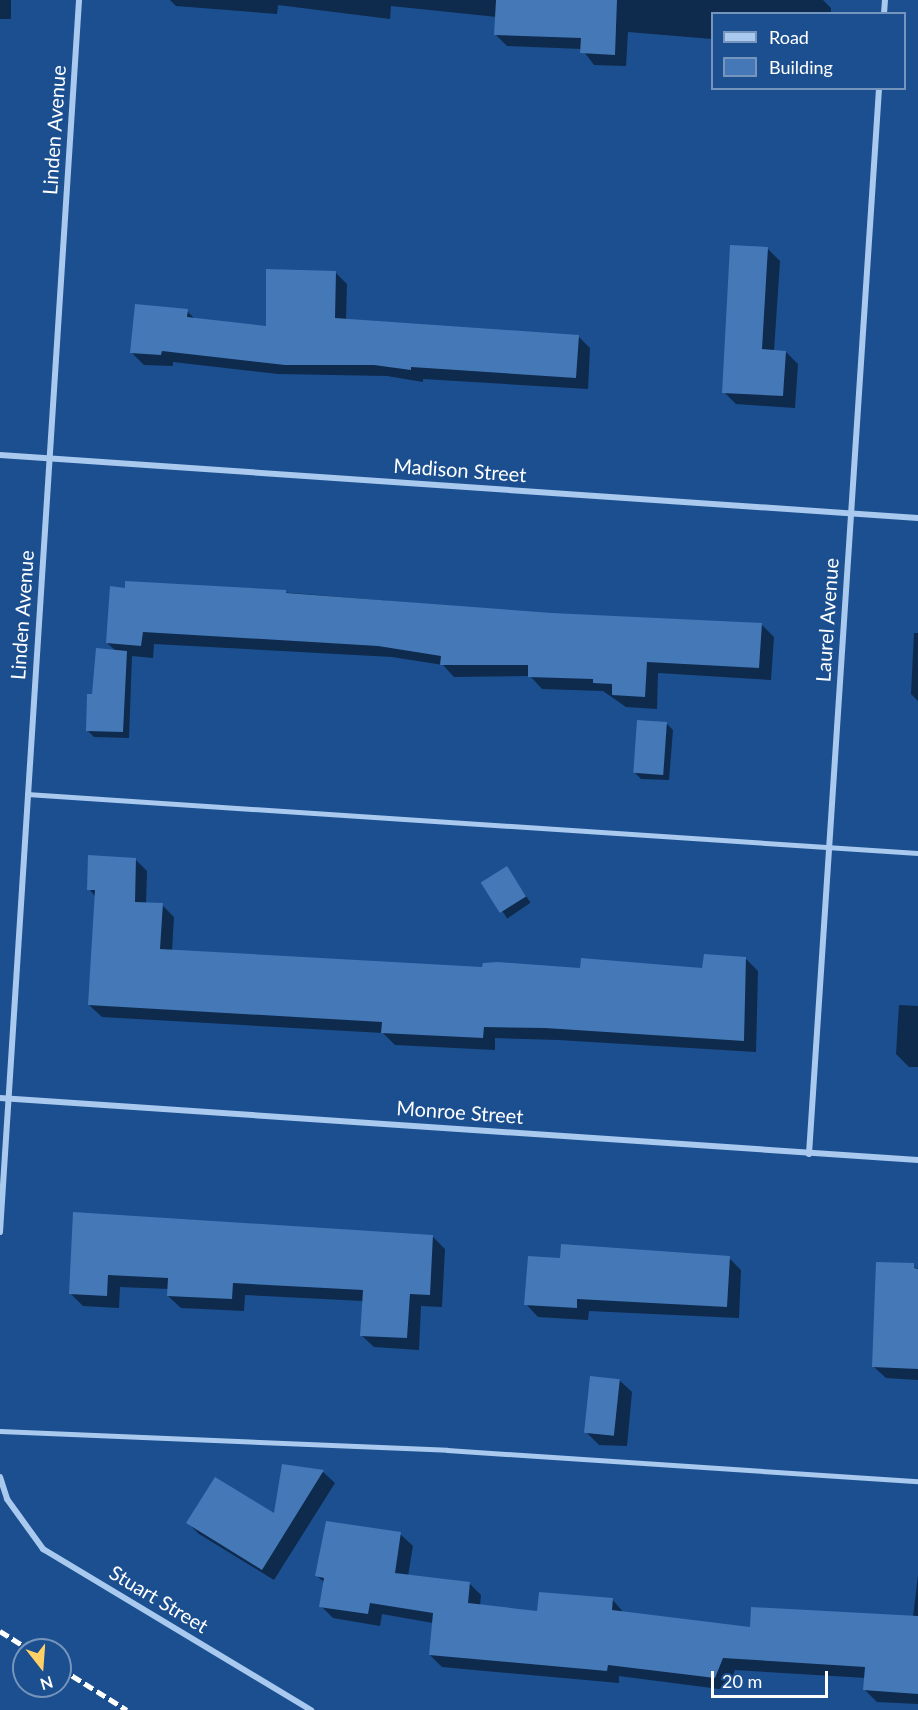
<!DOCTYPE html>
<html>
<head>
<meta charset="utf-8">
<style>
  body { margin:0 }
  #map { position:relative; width:918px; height:1710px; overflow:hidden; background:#1b4f8f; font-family:Lato,sans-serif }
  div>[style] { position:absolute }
  .shadow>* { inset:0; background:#0007; transform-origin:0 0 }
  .building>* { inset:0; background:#4478b7; transform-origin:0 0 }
  .service>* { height:4.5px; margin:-2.25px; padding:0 2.25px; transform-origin:2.25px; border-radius:2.25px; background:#a9c9ee }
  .minor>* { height:6px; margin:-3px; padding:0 3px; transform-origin:3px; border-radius:3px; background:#a9c9ee }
  .rail>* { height:4.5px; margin-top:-2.25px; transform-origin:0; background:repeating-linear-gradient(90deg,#fff 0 10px,transparent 0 14.5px) }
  span { translate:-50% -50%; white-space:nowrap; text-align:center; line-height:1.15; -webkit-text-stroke:4.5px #1b4f8f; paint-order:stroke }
  .street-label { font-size:20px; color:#fff }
  .legend { position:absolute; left:711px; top:12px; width:195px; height:78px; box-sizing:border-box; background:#1b4f8f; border:2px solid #7695bc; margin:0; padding:8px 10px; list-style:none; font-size:18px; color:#fff }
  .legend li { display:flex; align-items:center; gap:12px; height:30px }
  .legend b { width:30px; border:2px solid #7695bc }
  .north { position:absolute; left:12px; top:1638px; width:60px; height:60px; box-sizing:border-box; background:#1b4f8f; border:2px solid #7695bc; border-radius:50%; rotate:163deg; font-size:16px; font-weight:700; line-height:24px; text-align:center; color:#fff }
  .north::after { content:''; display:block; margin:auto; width:21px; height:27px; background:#ffd166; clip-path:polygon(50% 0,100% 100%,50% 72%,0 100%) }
  .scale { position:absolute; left:711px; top:1671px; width:117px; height:27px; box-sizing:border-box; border:3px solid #fff; border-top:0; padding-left:8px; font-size:18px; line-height:21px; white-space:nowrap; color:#fff; -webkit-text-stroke:4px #1b4f8f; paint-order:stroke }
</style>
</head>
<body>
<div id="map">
  <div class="shadow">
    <div style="left:0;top:0;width:11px;height:19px"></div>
    <div style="clip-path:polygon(170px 0,823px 0,831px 8px,831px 14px,712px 14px,712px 39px,628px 32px,626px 66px,594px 65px,582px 49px,507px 46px,495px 34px,497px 17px,391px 6px,390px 19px,278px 5px,277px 14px,176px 6px)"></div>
    <div style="clip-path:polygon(768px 249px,780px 261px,774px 351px,786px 352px,798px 364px,795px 408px,736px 404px,724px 392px)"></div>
    <div style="clip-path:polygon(335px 272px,347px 284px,346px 320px,578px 336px,590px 348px,588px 389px,423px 379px,423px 382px,387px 376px,278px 374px,173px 362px,173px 366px,144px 365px,132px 353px,187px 311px,196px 320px,267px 328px)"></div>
    <div style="clip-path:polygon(216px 587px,552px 614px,761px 624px,774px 637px,771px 680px,658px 673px,657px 709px,626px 707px,603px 691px,542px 689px,530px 676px,454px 677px,443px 665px,392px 657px,154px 644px,153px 658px,132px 656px,129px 738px,94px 737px,88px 731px,93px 696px,116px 651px,107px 643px,126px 589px)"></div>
    <div style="clip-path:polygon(914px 633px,918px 633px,918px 701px,911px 694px)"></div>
    <div style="clip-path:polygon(667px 724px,673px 730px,669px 780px,641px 779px,635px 773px)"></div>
    <div style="clip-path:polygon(135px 859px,147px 871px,146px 904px,162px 905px,174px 917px,172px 951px,484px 969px,704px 970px,746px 959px,758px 971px,756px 1052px,558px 1040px,495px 1038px,495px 1050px,395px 1045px,383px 1033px,102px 1017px,89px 1005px,96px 897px,89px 889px)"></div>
    <div style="left:507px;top:868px;width:42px;height:28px;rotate:56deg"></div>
    <div style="clip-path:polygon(899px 1005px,918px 1006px,918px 1067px,909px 1067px,896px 1054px)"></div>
    <div style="clip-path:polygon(75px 1213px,433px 1237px,445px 1249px,442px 1307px,421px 1306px,419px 1350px,374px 1347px,361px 1335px,363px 1301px,245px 1295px,244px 1311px,181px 1308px,168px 1296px,169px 1289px,120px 1287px,119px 1308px,83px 1306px,71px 1294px)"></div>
    <div style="clip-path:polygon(729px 1258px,741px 1270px,739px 1318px,589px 1311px,588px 1320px,538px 1317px,526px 1304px,561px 1259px)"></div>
    <div style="clip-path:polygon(878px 1264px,918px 1268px,918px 1380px,886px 1378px,873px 1366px)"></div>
    <div style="clip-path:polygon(619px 1380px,632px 1392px,627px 1446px,599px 1445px,587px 1433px)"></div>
    <div style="clip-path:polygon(284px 1466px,323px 1472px,335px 1483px,274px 1580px,199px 1534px,188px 1523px,276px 1516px)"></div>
    <div style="clip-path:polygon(400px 1534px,413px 1546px,408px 1576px,469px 1583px,481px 1595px,480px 1606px,538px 1612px,612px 1599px,624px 1613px,752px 1629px,913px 1617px,918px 1575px,918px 1704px,877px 1702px,865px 1690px,866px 1678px,735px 1670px,727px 1690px,619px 1676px,619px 1683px,442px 1667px,430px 1655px,433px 1623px,382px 1614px,380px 1626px,333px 1618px,321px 1606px,325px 1583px,317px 1576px)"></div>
  </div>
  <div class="building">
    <div style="clip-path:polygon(496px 0,617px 0,615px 55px,580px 53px,581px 38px,494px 35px)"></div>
    <div style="clip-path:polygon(730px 245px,768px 247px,762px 349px,786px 351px,783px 396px,722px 393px)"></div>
    <div style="clip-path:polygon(266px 269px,336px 271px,335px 318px,579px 335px,576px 378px,411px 367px,411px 370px,374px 365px,285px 365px,162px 351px,161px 355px,130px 353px,135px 304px,188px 309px,187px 317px,266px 326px)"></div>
    <div style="clip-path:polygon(125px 581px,286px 590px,286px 593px,552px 613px,762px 623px,759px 668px,647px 662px,645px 697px,612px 695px,612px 684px,593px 683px,593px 679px,528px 677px,528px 665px,440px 665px,441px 656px,378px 646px,143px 632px,141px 646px,106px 643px,110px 586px,125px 588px)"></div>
    <div style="clip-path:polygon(96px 648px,127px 651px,123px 732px,86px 731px,87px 694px,92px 694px)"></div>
    <div style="left:637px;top:720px;width:30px;height:53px;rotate:4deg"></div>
    <div style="clip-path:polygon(88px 855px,136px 858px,135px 902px,163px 903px,160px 949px,482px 967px,483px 963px,498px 962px,580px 968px,581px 958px,702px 968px,704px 954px,746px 957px,744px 1041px,545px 1028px,484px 1027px,483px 1038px,381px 1033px,382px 1022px,88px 1005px,95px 890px,87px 890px)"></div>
    <div style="left:507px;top:866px;width:36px;height:31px;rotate:58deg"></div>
    <div style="clip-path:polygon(73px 1212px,433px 1235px,430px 1295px,410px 1294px,407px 1338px,360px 1336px,363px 1290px,233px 1283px,232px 1299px,167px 1296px,168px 1278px,108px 1275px,107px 1296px,69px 1294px)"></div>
    <div style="clip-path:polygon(561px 1244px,730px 1256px,727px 1307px,577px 1299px,577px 1308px,524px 1305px,528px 1256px,560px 1258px)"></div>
    <div style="clip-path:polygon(876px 1262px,914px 1263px,914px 1268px,918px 1269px,918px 1369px,872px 1367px)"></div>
    <div style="left:590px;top:1376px;width:30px;height:57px;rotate:6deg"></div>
    <div style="clip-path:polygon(282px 1464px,324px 1470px,262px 1570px,186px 1523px,215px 1477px,274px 1513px)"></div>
    <div style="clip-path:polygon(326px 1521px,401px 1532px,395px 1573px,470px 1582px,468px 1603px,537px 1611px,539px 1592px,613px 1598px,612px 1610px,750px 1627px,751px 1607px,918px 1616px,918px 1694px,863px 1690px,865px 1667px,723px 1658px,715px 1678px,608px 1665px,607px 1671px,429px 1655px,433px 1613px,370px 1603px,368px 1614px,319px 1607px,324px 1578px,315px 1576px)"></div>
  </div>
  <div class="service">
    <div style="left:27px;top:794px;width:893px;rotate:3.79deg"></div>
    <div style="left:0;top:1431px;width:447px;rotate:2.4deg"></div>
    <div style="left:447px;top:1450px;width:472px;rotate:3.8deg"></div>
  </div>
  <div class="minor">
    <div style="left:884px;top:14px;width:14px;rotate:-86deg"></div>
    <div style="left:0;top:455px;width:920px;rotate:3.93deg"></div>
    <div style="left:0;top:1098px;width:920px;rotate:3.86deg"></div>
    <div style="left:809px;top:1154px;width:1068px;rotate:-86.24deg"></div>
    <div style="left:0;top:1232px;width:1235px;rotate:-86.33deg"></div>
    <div style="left:0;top:1477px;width:23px;rotate:72deg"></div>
    <div style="left:7px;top:1499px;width:62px;rotate:54.2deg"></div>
    <div style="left:43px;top:1549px;width:313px;rotate:31deg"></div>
  </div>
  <div class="rail">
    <div style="left:0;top:1631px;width:36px;rotate:32deg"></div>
    <div style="left:60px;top:1668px;width:79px;rotate:32.1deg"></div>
  </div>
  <div class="street-label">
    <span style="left:54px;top:130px;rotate:-86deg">Linden Avenue</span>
    <span style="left:460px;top:470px;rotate:4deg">Madison Street</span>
    <span style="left:22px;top:615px;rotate:-86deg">Linden Avenue</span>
    <span style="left:827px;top:620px;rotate:-86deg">Laurel Avenue</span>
    <span style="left:460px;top:1112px;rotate:4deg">Monroe Street</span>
    <span style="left:159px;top:1599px;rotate:31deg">Stuart Street</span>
  </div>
  <ul class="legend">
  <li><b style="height:8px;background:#a9c9ee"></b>Road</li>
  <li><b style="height:16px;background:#4478b7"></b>Building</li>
  </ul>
  <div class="north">N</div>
  <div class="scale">20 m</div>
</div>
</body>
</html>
